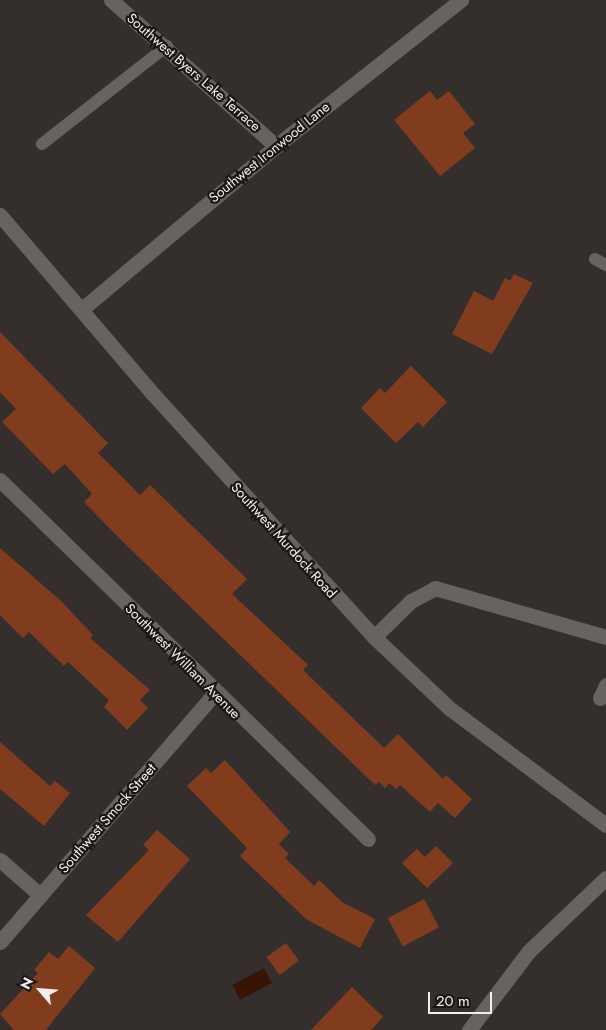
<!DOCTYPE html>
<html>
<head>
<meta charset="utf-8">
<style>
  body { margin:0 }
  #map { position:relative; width:606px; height:1030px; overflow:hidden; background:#342f2d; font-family:Jost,sans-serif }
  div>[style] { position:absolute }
  .water>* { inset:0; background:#381404; transform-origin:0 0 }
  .building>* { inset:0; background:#813c1d; transform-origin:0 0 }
  .lane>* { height:12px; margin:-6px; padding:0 6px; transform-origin:6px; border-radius:6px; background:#686360 }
  .street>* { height:15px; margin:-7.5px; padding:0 7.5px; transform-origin:7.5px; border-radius:7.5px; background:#686360 }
  .secondary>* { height:15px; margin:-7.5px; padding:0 7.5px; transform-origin:7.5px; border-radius:7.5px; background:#686360 }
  span { translate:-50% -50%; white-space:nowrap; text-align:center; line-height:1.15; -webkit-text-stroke:4.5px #1a1817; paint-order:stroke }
  .street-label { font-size:14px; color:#f2eeed }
  .north { position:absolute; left:15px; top:965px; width:50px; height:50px; -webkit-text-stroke:4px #1a1817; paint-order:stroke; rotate:297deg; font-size:14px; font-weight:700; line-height:20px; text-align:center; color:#f2eeed }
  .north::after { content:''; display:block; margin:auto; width:18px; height:22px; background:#f2eeed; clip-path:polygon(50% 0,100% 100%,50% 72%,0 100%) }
  .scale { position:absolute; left:428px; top:992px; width:64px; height:22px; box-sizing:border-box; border:2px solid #f2eeed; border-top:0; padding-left:6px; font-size:15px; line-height:18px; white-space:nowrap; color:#f2eeed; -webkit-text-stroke:4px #1a1817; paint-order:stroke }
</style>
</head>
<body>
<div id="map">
  <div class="water">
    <div style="left:264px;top:968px;width:17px;height:36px;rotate:62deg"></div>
  </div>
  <div class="building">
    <div style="clip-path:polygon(430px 91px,437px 100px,449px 91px,475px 124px,463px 133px,475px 148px,440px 176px,394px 120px)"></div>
    <div style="clip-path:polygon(514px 274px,533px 283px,492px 354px,452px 334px,474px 291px,493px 301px,505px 278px,510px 281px)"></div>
    <div style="clip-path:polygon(0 332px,108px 443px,98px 453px,140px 495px,150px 485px,247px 579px,232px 594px,308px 665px,303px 670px,384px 748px,398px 734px,443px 779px,446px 775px,472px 799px,455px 818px,438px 803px,430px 812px,400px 785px,396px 789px,389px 783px,385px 788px,379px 782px,375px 785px,120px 539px,84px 502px,92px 494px,65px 464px,53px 474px,2px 422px,16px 409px,0 392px)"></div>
    <div style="clip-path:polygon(411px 366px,447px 402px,423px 427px,418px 422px,396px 443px,361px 408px,380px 388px,385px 393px)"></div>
    <div style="clip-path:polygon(0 548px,60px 600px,93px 635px,90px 638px,150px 690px,140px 700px,148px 708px,127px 730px,104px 707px,109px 700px,68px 662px,64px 666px,29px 632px,23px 638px,0 615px)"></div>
    <div style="clip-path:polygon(0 742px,50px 786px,55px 781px,70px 793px,44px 826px,0 789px)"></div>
    <div style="clip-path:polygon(225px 760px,290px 832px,279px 844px,289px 854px,285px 858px,314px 886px,319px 880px,342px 902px,375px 919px,360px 948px,306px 919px,240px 856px,247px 848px,187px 786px,206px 768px,211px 773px)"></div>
    <div style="clip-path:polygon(157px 830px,190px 859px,118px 942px,86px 915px,149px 850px,143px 845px)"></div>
    <div style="clip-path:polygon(436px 846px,453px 863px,427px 888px,402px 863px,417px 849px,425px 857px)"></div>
    <div style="left:424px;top:899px;width:32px;height:41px;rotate:62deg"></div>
    <div style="left:286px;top:943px;width:22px;height:24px;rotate:54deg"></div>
    <div style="clip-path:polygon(69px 946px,95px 968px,46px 1030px,14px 1030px,0 1014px,38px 973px,34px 970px,49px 952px,58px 959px)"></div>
    <div style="clip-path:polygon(352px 987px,383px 1017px,371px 1030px,311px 1030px)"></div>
  </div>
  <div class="lane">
    <div style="left:42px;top:144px;width:159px;rotate:-38.1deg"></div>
    <div style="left:595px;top:259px;width:13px;rotate:29deg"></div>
  </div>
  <div class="street">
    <div style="left:111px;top:0;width:220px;rotate:41.5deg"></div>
    <div style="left:82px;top:309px;width:253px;rotate:-40deg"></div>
    <div style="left:276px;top:146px;width:236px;rotate:-38.3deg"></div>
    <div style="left:0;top:480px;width:514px;rotate:44.29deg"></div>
    <div style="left:374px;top:637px;width:52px;rotate:-44.2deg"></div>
    <div style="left:411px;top:601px;width:27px;rotate:-28deg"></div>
    <div style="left:435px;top:588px;width:178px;rotate:16deg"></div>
    <div style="left:600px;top:698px;width:14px;rotate:-65deg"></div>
    <div style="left:0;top:860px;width:53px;rotate:41.2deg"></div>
    <div style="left:0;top:942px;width:328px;rotate:-49.2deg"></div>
  </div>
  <div class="secondary">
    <div style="left:0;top:215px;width:235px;rotate:49.5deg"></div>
    <div style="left:153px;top:394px;width:328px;rotate:47.7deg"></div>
    <div style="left:374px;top:637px;width:103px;rotate:43.4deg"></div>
    <div style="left:449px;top:708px;width:196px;rotate:36.7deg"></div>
    <div style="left:469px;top:1030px;width:99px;rotate:-52.8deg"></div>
    <div style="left:529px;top:951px;width:106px;rotate:-43.5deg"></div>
  </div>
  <div class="street-label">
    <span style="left:194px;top:72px;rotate:41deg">Southwest Byers Lake Terrace</span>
    <span style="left:269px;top:152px;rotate:-39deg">Southwest Ironwood Lane</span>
    <span style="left:284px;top:540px;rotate:48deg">Southwest Murdock Road</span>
    <span style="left:183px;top:661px;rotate:45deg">Southwest William Avenue</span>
    <span style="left:107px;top:818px;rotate:-49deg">Southwest Smock Street</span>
  </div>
  <div class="north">N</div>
  <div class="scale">20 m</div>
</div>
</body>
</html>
